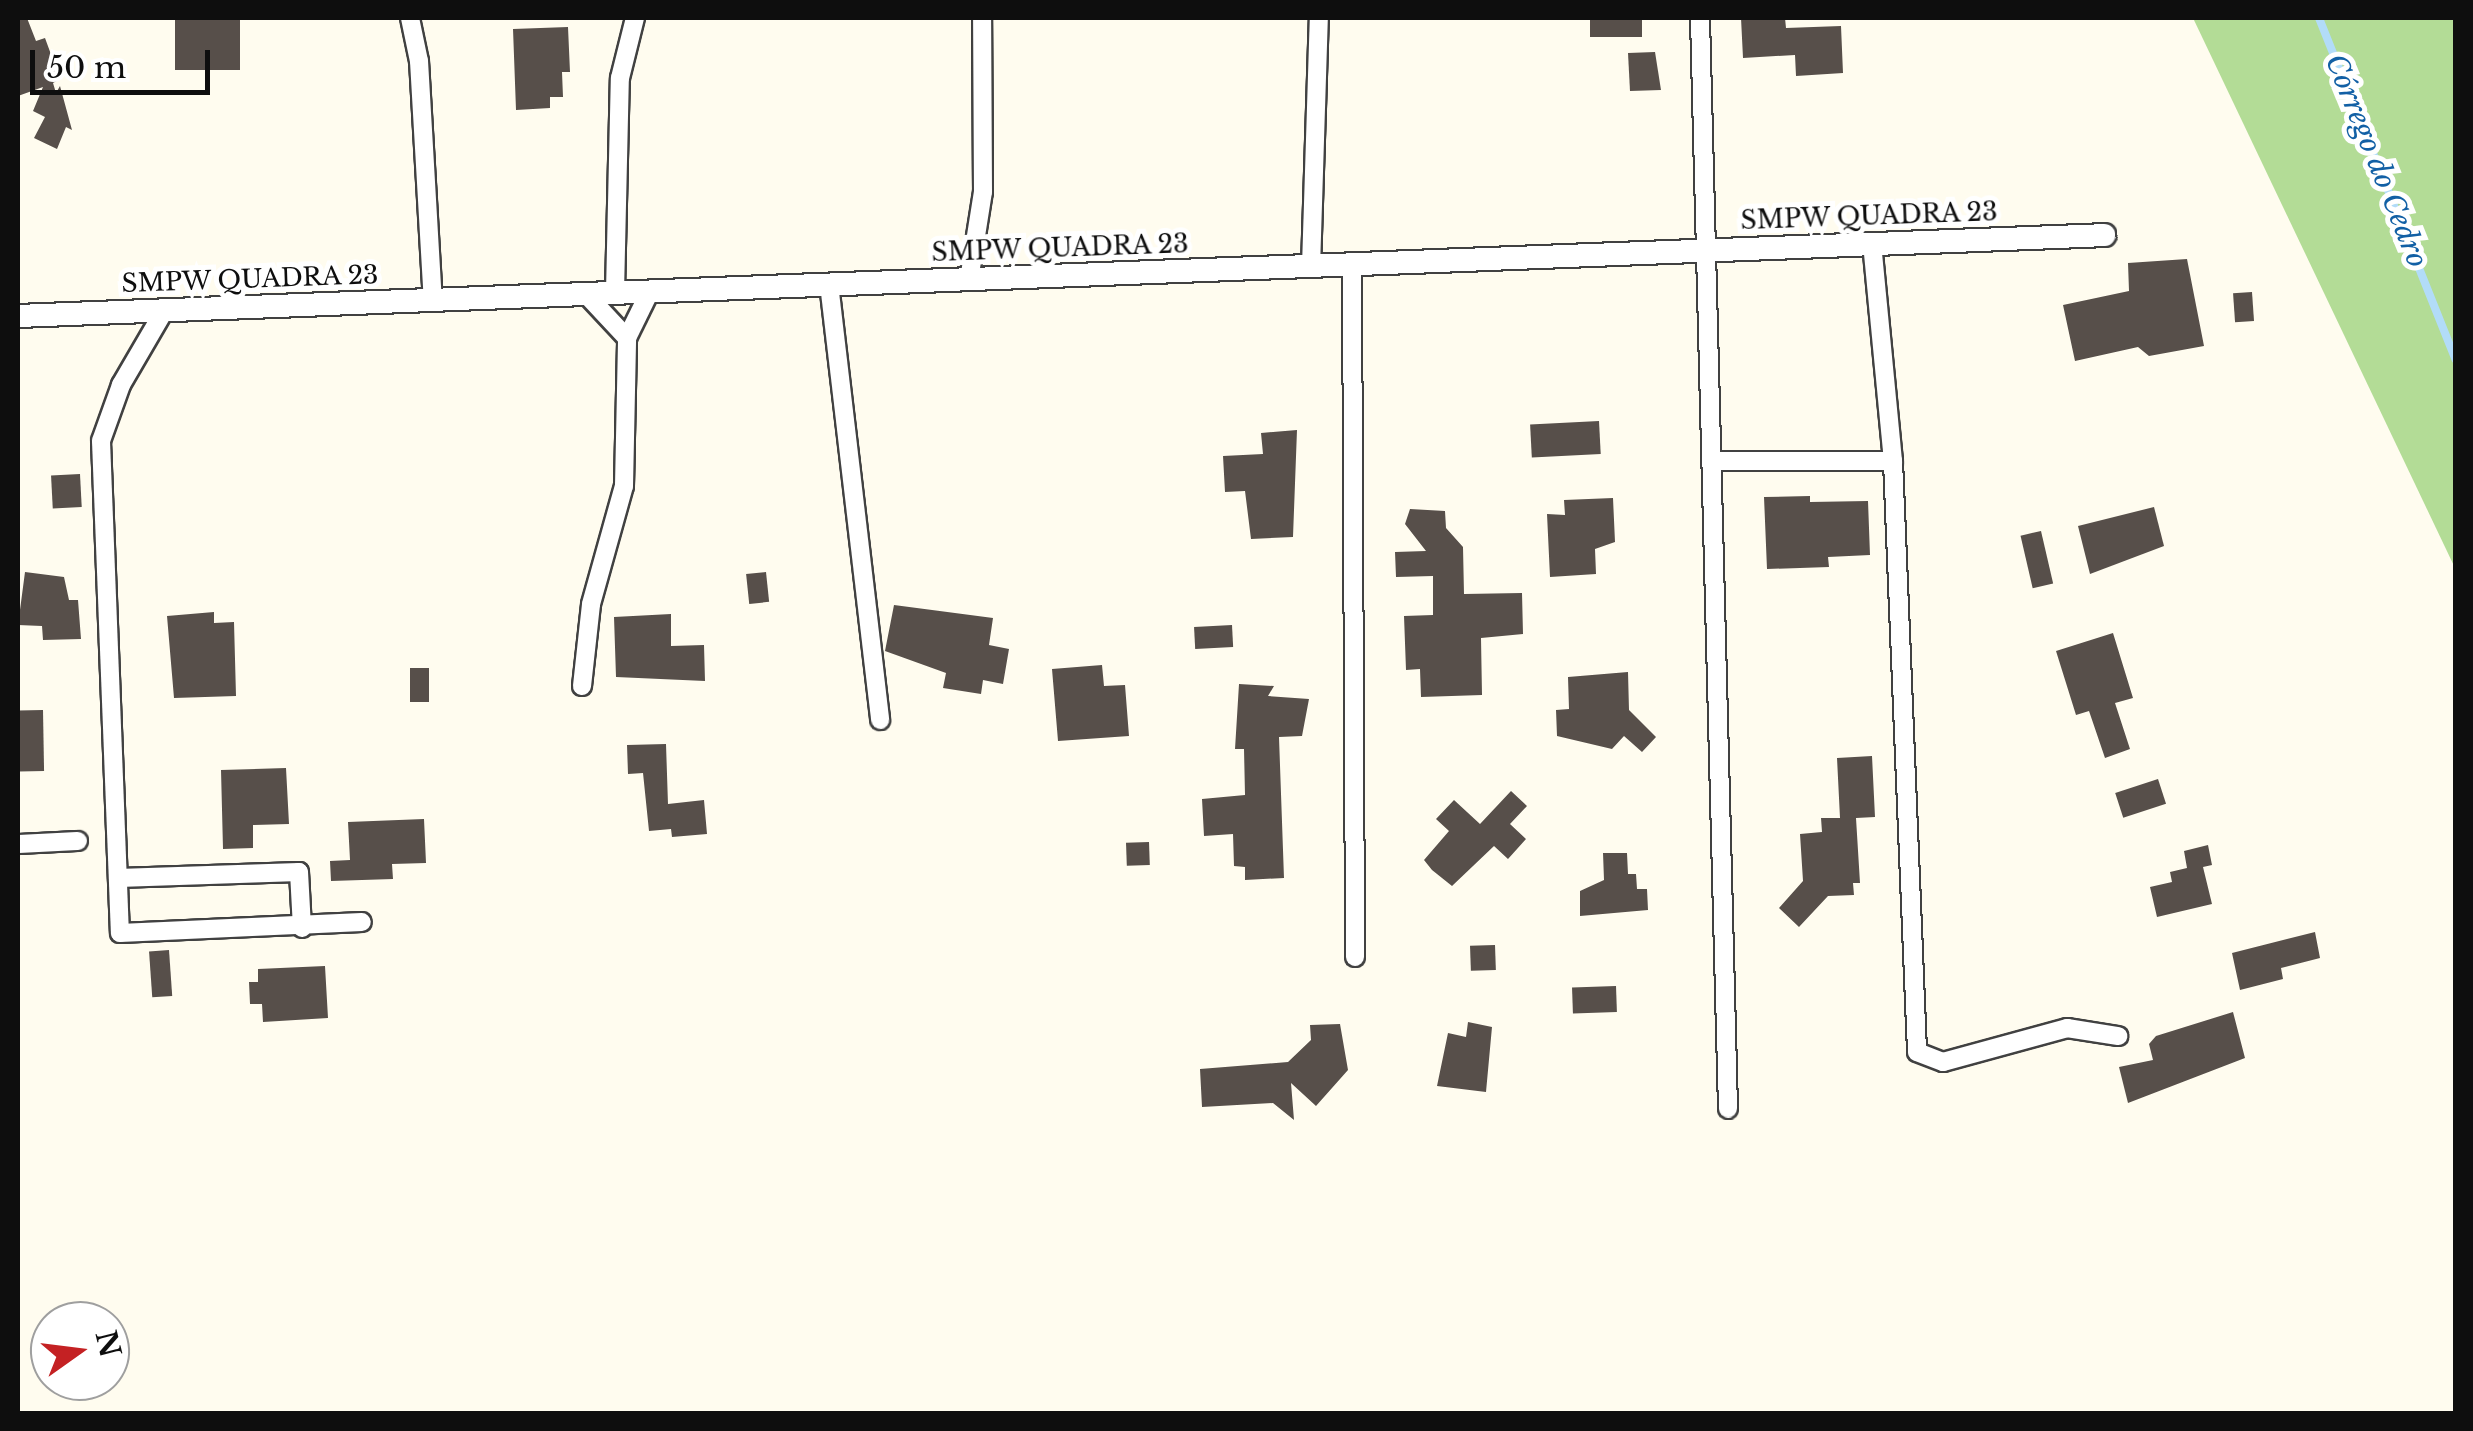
<!DOCTYPE html>
<html>
<head>
<meta charset="utf-8">
<style>
  body { margin:0 }
  #map { position:relative; width:2473px; height:1431px; overflow:hidden; background:#fffcef; font-family:"Libre Baskerville",serif }
  div>[style] { position:absolute }
  .forest>* { inset:0; background:#b3dc96 }
  .stream>* { height:8px; margin:-4px; padding:0 4px; transform-origin:4px; border-radius:4px; background:#b2dcf8 }
  .building>* { inset:0; background:#574f4a; transform-origin:0 0 }
  .roads { filter:drop-shadow(2px 0 #414141) drop-shadow(-2px 0 #414141) drop-shadow(0 2px #414141) drop-shadow(0 -2px #414141) }
  .minor>* { height:18px; margin:-9px; padding:0 9px; transform-origin:9px; border-radius:9px; background:#fff }
  .tertiary>* { height:22px; margin:-11px; padding:0 11px; transform-origin:11px; border-radius:11px; background:#fff }
  span { translate:-50% -50%; white-space:nowrap; text-align:center; line-height:1.15; -webkit-text-stroke:10px #fff; paint-order:stroke }
  .street-label { font-size:25px; color:#0e0e0e }
  .water-label { font-size:28px; color:#1260a5; font-style:italic }
  .frame { position:absolute; inset:0; border:20px solid #0e0e0e; pointer-events:none }
  .north { position:absolute; left:30px; top:1301px; width:100px; height:100px; box-sizing:border-box; background:#fff; border:2px solid #9f9f9f; border-radius:50%; rotate:76deg; font-size:28px; font-weight:700; line-height:40px; text-align:center; color:#0e0e0e }
  .north::after { content:''; display:block; margin:auto; width:35px; height:45px; background:#c42123; clip-path:polygon(50% 0,100% 100%,50% 72%,0 100%) }
  .scale { position:absolute; left:30px; top:50px; width:180px; height:45px; box-sizing:border-box; border:5px solid #0e0e0e; border-top:0; padding-left:12px; font-size:30px; line-height:35px; white-space:nowrap; color:#0e0e0e; -webkit-text-stroke:8px #fff; paint-order:stroke }
</style>
</head>
<body>
<div id="map">
  <div class="forest">
    <div style="clip-path:polygon(2193px 18px,2455px 18px,2455px 568px)"></div>
  </div>
  <div class="stream">
    <div style="left:2319px;top:18px;width:368px;rotate:68.2deg"></div>
  </div>
  <div class="building">
    <div style="clip-path:polygon(18px 18px,27px 18px,36px 41px,45px 38px,60px 79px,53px 83px,56px 93px,60px 86px,72px 130px,66px 127px,57px 149px,34px 138px,45px 117px,33px 111px,43px 87px,18px 96px)"></div>
    <div style="left:175px;top:18px;width:65px;height:52px"></div>
    <div style="left:1590px;top:18px;width:52px;height:19px"></div>
    <div style="clip-path:polygon(1741px 18px,1785px 18px,1786px 28px,1841px 26px,1843px 73px,1796px 76px,1795px 55px,1743px 58px)"></div>
    <div style="clip-path:polygon(568px 27px,570px 72px,562px 72px,563px 97px,550px 97px,550px 108px,516px 110px,513px 29px)"></div>
    <div style="clip-path:polygon(1655px 52px,1661px 90px,1630px 91px,1628px 53px)"></div>
    <div style="clip-path:polygon(2187px 259px,2204px 346px,2149px 356px,2138px 347px,2075px 361px,2063px 305px,2129px 291px,2128px 263px)"></div>
    <div style="left:2252px;top:292px;width:29px;height:19px;rotate:86deg"></div>
    <div style="left:1599px;top:421px;width:33px;height:69px;rotate:87deg"></div>
    <div style="clip-path:polygon(1297px 430px,1293px 537px,1251px 539px,1245px 491px,1225px 492px,1223px 456px,1263px 454px,1261px 433px)"></div>
    <div style="left:80px;top:474px;width:33px;height:29px;rotate:87deg"></div>
    <div style="clip-path:polygon(1810px 496px,1810px 502px,1868px 501px,1870px 555px,1828px 557px,1829px 567px,1767px 569px,1764px 497px)"></div>
    <div style="clip-path:polygon(1613px 498px,1615px 542px,1595px 549px,1596px 574px,1550px 577px,1547px 514px,1565px 515px,1564px 500px)"></div>
    <div style="clip-path:polygon(2154px 507px,2164px 546px,2090px 574px,2078px 526px)"></div>
    <div style="clip-path:polygon(1410px 509px,1445px 511px,1446px 528px,1463px 547px,1464px 594px,1522px 593px,1523px 634px,1481px 638px,1482px 695px,1421px 697px,1420px 669px,1406px 670px,1404px 616px,1433px 615px,1433px 576px,1396px 577px,1395px 552px,1426px 551px,1405px 524px)"></div>
    <div style="left:2041px;top:531px;width:54px;height:21px;rotate:77deg"></div>
    <div style="clip-path:polygon(25px 572px,64px 577px,69px 600px,78px 600px,81px 639px,43px 640px,42px 626px,18px 625px)"></div>
    <div style="left:766px;top:572px;width:30px;height:20px;rotate:84deg"></div>
    <div style="clip-path:polygon(894px 605px,993px 618px,989px 645px,1009px 649px,1003px 684px,983px 680px,981px 694px,943px 688px,946px 673px,885px 651px)"></div>
    <div style="clip-path:polygon(214px 612px,214px 623px,234px 622px,236px 696px,174px 698px,167px 616px)"></div>
    <div style="clip-path:polygon(671px 614px,671px 646px,704px 645px,705px 681px,616px 677px,614px 617px)"></div>
    <div style="left:1232px;top:625px;width:22px;height:38px;rotate:87deg"></div>
    <div style="clip-path:polygon(2113px 633px,2133px 698px,2115px 703px,2130px 749px,2105px 758px,2089px 711px,2076px 715px,2056px 651px)"></div>
    <div style="clip-path:polygon(1102px 665px,1104px 686px,1125px 685px,1129px 736px,1058px 741px,1052px 669px)"></div>
    <div style="left:410px;top:668px;width:19px;height:34px"></div>
    <div style="clip-path:polygon(1628px 672px,1629px 710px,1656px 737px,1642px 752px,1624px 736px,1612px 749px,1557px 736px,1556px 710px,1569px 709px,1568px 677px)"></div>
    <div style="clip-path:polygon(1239px 684px,1274px 686px,1268px 696px,1309px 699px,1302px 736px,1279px 737px,1284px 878px,1245px 880px,1245px 867px,1234px 866px,1233px 834px,1204px 836px,1202px 799px,1245px 795px,1244px 749px,1235px 749px)"></div>
    <div style="left:43px;top:710px;width:61px;height:25px;rotate:89deg"></div>
    <div style="clip-path:polygon(666px 744px,668px 804px,704px 800px,707px 834px,672px 837px,671px 829px,649px 831px,643px 773px,628px 774px,627px 745px)"></div>
    <div style="clip-path:polygon(1872px 756px,1875px 817px,1856px 818px,1860px 883px,1853px 883px,1854px 895px,1828px 896px,1799px 927px,1779px 908px,1803px 881px,1800px 834px,1822px 832px,1821px 818px,1840px 818px,1837px 758px)"></div>
    <div style="clip-path:polygon(286px 768px,289px 824px,253px 825px,253px 848px,223px 849px,221px 770px)"></div>
    <div style="left:2158px;top:779px;width:26px;height:45px;rotate:72deg"></div>
    <div style="clip-path:polygon(1511px 791px,1527px 806px,1510px 824px,1526px 839px,1508px 859px,1494px 846px,1452px 886px,1432px 870px,1424px 860px,1449px 831px,1436px 819px,1454px 800px,1480px 824px)"></div>
    <div style="clip-path:polygon(424px 819px,426px 863px,392px 864px,393px 879px,331px 881px,330px 861px,350px 860px,348px 822px)"></div>
    <div style="left:1149px;top:842px;width:23px;height:23px;rotate:88deg"></div>
    <div style="clip-path:polygon(2208px 845px,2212px 865px,2203px 867px,2212px 904px,2157px 917px,2150px 887px,2172px 882px,2170px 872px,2187px 868px,2184px 851px)"></div>
    <div style="clip-path:polygon(1603px 853px,1627px 853px,1628px 874px,1636px 874px,1637px 889px,1647px 889px,1648px 910px,1580px 916px,1580px 891px,1604px 880px)"></div>
    <div style="clip-path:polygon(2315px 932px,2320px 958px,2281px 968px,2283px 979px,2240px 990px,2232px 953px)"></div>
    <div style="left:1495px;top:945px;width:25px;height:25px;rotate:88deg"></div>
    <div style="left:169px;top:950px;width:46px;height:20px;rotate:86deg"></div>
    <div style="clip-path:polygon(325px 966px,328px 1018px,263px 1022px,262px 1004px,250px 1004px,249px 982px,258px 982px,258px 969px)"></div>
    <div style="left:1616px;top:986px;width:26px;height:44px;rotate:88deg"></div>
    <div style="clip-path:polygon(2233px 1012px,2245px 1058px,2128px 1103px,2119px 1067px,2153px 1060px,2149px 1044px,2156px 1036px)"></div>
    <div style="clip-path:polygon(1468px 1022px,1492px 1027px,1486px 1092px,1437px 1086px,1448px 1033px,1466px 1037px)"></div>
    <div style="clip-path:polygon(1340px 1024px,1348px 1070px,1316px 1106px,1291px 1083px,1294px 1120px,1273px 1103px,1202px 1107px,1200px 1069px,1288px 1062px,1311px 1040px,1310px 1025px)"></div>
  </div>
  <div class="roads">
    <div class="minor">
      <div style="left:410px;top:18px;width:44px;rotate:78.2deg"></div>
      <div style="left:419px;top:61px;width:240px;rotate:86.7deg"></div>
      <div style="left:1700px;top:18px;width:1091px;rotate:88.53deg"></div>
      <div style="left:1872px;top:243px;width:219px;rotate:84.5deg"></div>
      <div style="left:1893px;top:461px;width:591px;rotate:87.67deg"></div>
      <div style="left:1917px;top:1052px;width:28px;rotate:21deg"></div>
      <div style="left:1943px;top:1062px;width:129px;rotate:-15.3deg"></div>
      <div style="left:2067px;top:1028px;width:52px;rotate:8.9deg"></div>
      <div style="left:1352px;top:266px;width:691px;rotate:89.75deg"></div>
      <div style="left:1311px;top:267px;width:249px;rotate:-88.2deg"></div>
      <div style="left:969px;top:280px;width:89px;rotate:-81deg"></div>
      <div style="left:983px;top:192px;width:174px;rotate:-90.3deg"></div>
      <div style="left:829px;top:284px;width:439px;rotate:83.3deg"></div>
      <div style="left:615px;top:292px;width:214px;rotate:-88.7deg"></div>
      <div style="left:620px;top:78px;width:62px;rotate:-76deg"></div>
      <div style="left:585px;top:293px;width:62px;rotate:47deg"></div>
      <div style="left:164px;top:311px;width:86px;rotate:120.2deg"></div>
      <div style="left:121px;top:385px;width:59px;rotate:109.7deg"></div>
      <div style="left:101px;top:441px;width:492px;rotate:87.8deg"></div>
      <div style="left:120px;top:933px;width:242px;rotate:-2.6deg"></div>
      <div style="left:1712px;top:461px;width:181px"></div>
      <div style="left:582px;top:686px;width:82px;rotate:-83.7deg"></div>
      <div style="left:591px;top:604px;width:123px;rotate:-74.4deg"></div>
      <div style="left:624px;top:486px;width:148px;rotate:-88.8deg"></div>
      <div style="left:627px;top:338px;width:52px;rotate:-63.9deg"></div>
      <div style="left:18px;top:844px;width:60px;rotate:-2.9deg"></div>
      <div style="left:118px;top:878px;width:181px;rotate:-1.9deg"></div>
      <div style="left:299px;top:872px;width:56px;rotate:86.9deg"></div>
    </div>
    <div class="tertiary">
      <div style="left:18px;top:316px;width:2088px;rotate:-2.22deg"></div>
    </div>
  </div>
  <div class="street-label">
    <span style="left:1869px;top:217px;rotate:-2deg">SMPW QUADRA 23</span>
    <span style="left:1060px;top:249px;rotate:-2deg">SMPW QUADRA 23</span>
    <span style="left:250px;top:280px;rotate:-2deg">SMPW QUADRA 23</span>
  </div>
  <div class="water-label">
    <span style="left:2376px;top:161px;rotate:68deg">Córrego do Cedro</span>
  </div>
  <div class="frame"></div>
  <div class="north">N</div>
  <div class="scale">50 m</div>
</div>
</body>
</html>
